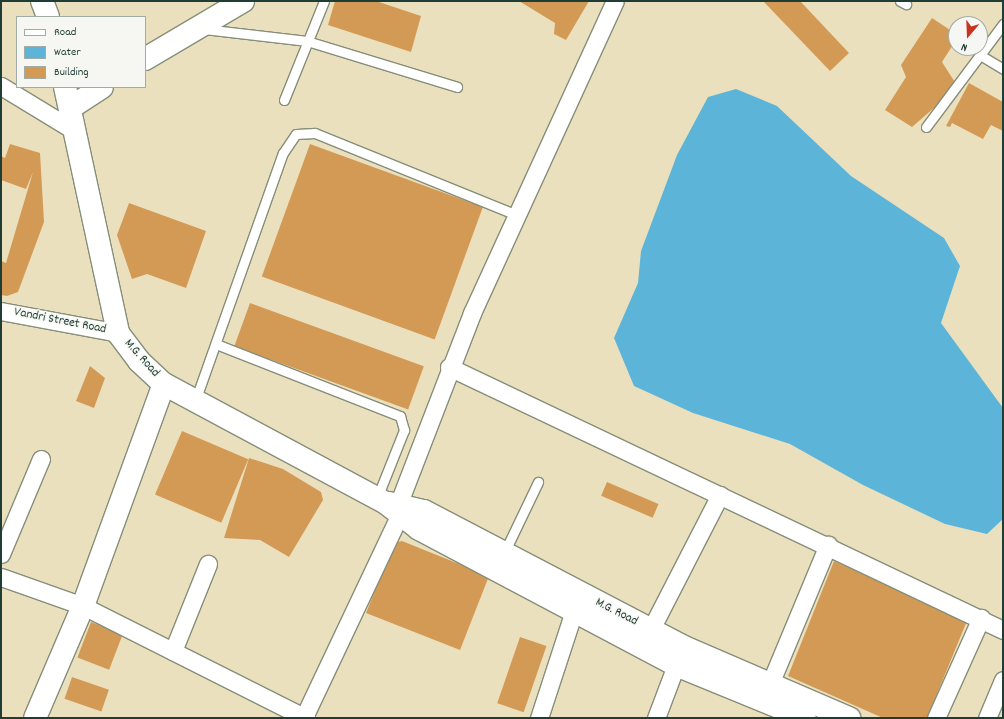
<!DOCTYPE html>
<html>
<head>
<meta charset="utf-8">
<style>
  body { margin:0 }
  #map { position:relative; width:1004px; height:719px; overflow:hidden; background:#ebe0be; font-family:Dekko,sans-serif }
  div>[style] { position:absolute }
  .water>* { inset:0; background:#5cb5d9 }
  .building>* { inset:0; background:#d39a56; transform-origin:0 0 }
  .roads { filter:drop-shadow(1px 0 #858e79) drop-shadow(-1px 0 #858e79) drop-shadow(0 1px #858e79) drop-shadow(0 -1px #858e79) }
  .service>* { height:9px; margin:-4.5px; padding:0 4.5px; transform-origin:4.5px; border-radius:4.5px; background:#fff }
  .minor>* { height:17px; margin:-8.5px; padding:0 8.5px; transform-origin:8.5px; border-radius:8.5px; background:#fff }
  .secondary>* { height:22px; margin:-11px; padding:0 11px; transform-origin:11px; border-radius:11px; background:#fff }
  span { translate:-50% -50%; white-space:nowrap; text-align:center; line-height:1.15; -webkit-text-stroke:3px #f6f6f2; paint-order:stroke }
  .street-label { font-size:13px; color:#1f3d34 }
  .frame { position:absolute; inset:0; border:2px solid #1f3d34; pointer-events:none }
  .legend { position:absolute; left:16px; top:16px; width:130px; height:72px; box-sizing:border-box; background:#f6f6f2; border:1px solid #a0aca6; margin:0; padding:5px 7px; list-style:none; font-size:12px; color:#1f3d34 }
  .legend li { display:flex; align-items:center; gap:8px; height:20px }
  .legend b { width:20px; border:1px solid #a0aca6 }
  .north { position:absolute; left:948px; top:16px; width:40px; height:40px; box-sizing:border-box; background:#f6f6f2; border:1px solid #a0aca6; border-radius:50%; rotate:199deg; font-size:11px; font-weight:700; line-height:16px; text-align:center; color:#1f3d34 }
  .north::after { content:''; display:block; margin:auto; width:14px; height:18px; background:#c8321e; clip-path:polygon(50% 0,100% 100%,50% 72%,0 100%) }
</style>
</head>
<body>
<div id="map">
  <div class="water">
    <div style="clip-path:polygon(736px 89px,777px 106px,851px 176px,944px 238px,960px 266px,941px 323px,1003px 408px,1003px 519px,987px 534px,945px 524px,863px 485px,790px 444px,693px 413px,634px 386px,614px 338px,638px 283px,641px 251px,677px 155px,708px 97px)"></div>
  </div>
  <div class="building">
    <div style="clip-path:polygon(335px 1px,376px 1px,421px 16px,411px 52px,328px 25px)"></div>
    <div style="clip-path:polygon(519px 1px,589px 1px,566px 40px,554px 34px,555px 23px)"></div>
    <div style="clip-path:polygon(763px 1px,800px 1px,849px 53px,830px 71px)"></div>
    <div style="clip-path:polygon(932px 18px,956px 34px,956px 40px,942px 62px,958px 87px,912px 127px,885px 110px,906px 77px,901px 65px)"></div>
    <div style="clip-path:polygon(969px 83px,1003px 102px,1003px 131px,991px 125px,983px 139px,952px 123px,950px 127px,946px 126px)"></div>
    <div style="clip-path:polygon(10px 144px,40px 153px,44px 222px,18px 292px,7px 296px,1px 295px,1px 261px,6px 263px,33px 172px,26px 189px,1px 180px,1px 156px,5px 158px)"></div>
    <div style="left:310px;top:144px;width:184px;height:141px;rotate:20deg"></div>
    <div style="clip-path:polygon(129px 203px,206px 231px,186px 288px,147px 274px,132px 279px,117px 235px)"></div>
    <div style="left:250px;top:303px;width:185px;height:46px;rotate:20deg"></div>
    <div style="clip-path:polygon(90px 366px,105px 378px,94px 408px,76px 401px)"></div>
    <div style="left:182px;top:431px;width:72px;height:69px;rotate:23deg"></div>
    <div style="clip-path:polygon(249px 458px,283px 469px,321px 492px,323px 500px,289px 557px,260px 540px,224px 538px)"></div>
    <div style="left:607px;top:482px;width:56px;height:15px;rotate:23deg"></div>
    <div style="clip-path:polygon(402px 541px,489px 576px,460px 650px,366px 613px,394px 543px)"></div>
    <div style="clip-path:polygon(834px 561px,967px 621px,927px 718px,883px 718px,788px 676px)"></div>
    <div style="left:91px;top:622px;width:34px;height:38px;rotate:21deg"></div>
    <div style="left:520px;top:637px;width:28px;height:70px;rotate:19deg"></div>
    <div style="left:72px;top:677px;width:39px;height:23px;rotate:19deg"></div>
  </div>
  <div class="roads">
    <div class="service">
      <div style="left:900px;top:1px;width:7px;rotate:27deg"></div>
      <div style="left:204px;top:29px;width:104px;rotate:6.6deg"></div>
      <div style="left:307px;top:41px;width:157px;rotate:17deg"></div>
      <div style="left:980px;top:55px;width:27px;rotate:31deg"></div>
      <div style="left:284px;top:100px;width:107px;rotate:-68deg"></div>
      <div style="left:926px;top:127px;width:129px;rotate:-53.2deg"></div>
      <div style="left:216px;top:344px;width:198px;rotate:21.4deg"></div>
      <div style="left:400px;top:416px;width:15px;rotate:74deg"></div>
      <div style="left:404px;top:430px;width:73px;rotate:111.7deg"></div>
      <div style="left:195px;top:401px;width:263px;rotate:-70.5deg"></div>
      <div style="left:283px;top:153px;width:23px;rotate:-56deg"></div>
      <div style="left:296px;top:134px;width:19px;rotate:-3deg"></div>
      <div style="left:315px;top:133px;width:218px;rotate:22.1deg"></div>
      <div style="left:504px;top:553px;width:79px;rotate:-64.4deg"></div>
    </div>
    <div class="minor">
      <div style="left:1px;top:86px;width:87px;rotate:31.3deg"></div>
      <div style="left:1px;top:311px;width:119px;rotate:10.6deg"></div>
      <div style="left:449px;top:367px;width:613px;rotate:25.4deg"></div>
      <div style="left:398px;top:505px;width:206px;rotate:-68.9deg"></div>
      <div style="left:472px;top:313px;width:343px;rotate:-65.4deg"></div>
      <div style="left:1px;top:554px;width:103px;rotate:-67.2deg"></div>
      <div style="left:1px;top:577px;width:87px;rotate:19.5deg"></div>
      <div style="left:83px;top:606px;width:250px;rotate:26.7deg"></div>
      <div style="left:650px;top:631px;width:153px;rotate:-62.8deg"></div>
      <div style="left:173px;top:651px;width:94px;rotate:-68.1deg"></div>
      <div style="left:770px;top:684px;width:151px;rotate:-67.4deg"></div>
      <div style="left:304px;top:717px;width:225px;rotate:-64.7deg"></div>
      <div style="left:539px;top:718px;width:113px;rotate:-71.9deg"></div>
      <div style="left:656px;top:718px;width:57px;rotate:-69.3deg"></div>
      <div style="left:936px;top:718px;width:110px;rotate:-65.8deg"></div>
      <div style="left:987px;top:718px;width:41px;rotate:-67.2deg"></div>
    </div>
    <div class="secondary">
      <div style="left:42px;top:1px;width:17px;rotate:69deg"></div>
      <div style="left:145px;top:59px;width:114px;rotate:-30.6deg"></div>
      <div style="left:65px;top:87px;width:252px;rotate:77.8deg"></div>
      <div style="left:118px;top:333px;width:35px;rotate:53deg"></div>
      <div style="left:139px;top:361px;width:34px;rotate:43deg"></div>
      <div style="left:164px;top:384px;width:252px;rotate:28.2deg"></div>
      <div style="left:386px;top:503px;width:42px;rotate:38.2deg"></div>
      <div style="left:419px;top:529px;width:291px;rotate:27.9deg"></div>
      <div style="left:676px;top:665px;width:139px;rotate:22.3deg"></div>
      <div style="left:70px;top:108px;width:38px;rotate:-33deg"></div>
      <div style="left:389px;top:503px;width:36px;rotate:13deg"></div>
      <div style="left:424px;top:511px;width:293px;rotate:27.6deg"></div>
      <div style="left:684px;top:647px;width:180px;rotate:23.3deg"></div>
      <div style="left:35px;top:718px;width:122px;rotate:-66.8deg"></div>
      <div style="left:83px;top:606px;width:236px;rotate:-70deg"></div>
    </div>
  </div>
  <div class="street-label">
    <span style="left:60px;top:322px;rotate:11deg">Vandri Street Road</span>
    <span style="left:141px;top:359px;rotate:48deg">M.G. Road</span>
    <span style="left:616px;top:613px;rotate:27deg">M.G. Road</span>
  </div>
  <div class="frame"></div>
  <ul class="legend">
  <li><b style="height:5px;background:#fff"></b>Road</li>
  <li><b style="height:11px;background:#5cb5d9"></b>Water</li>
  <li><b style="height:11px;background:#d39a56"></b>Building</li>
  </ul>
  <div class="north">N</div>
</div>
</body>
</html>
